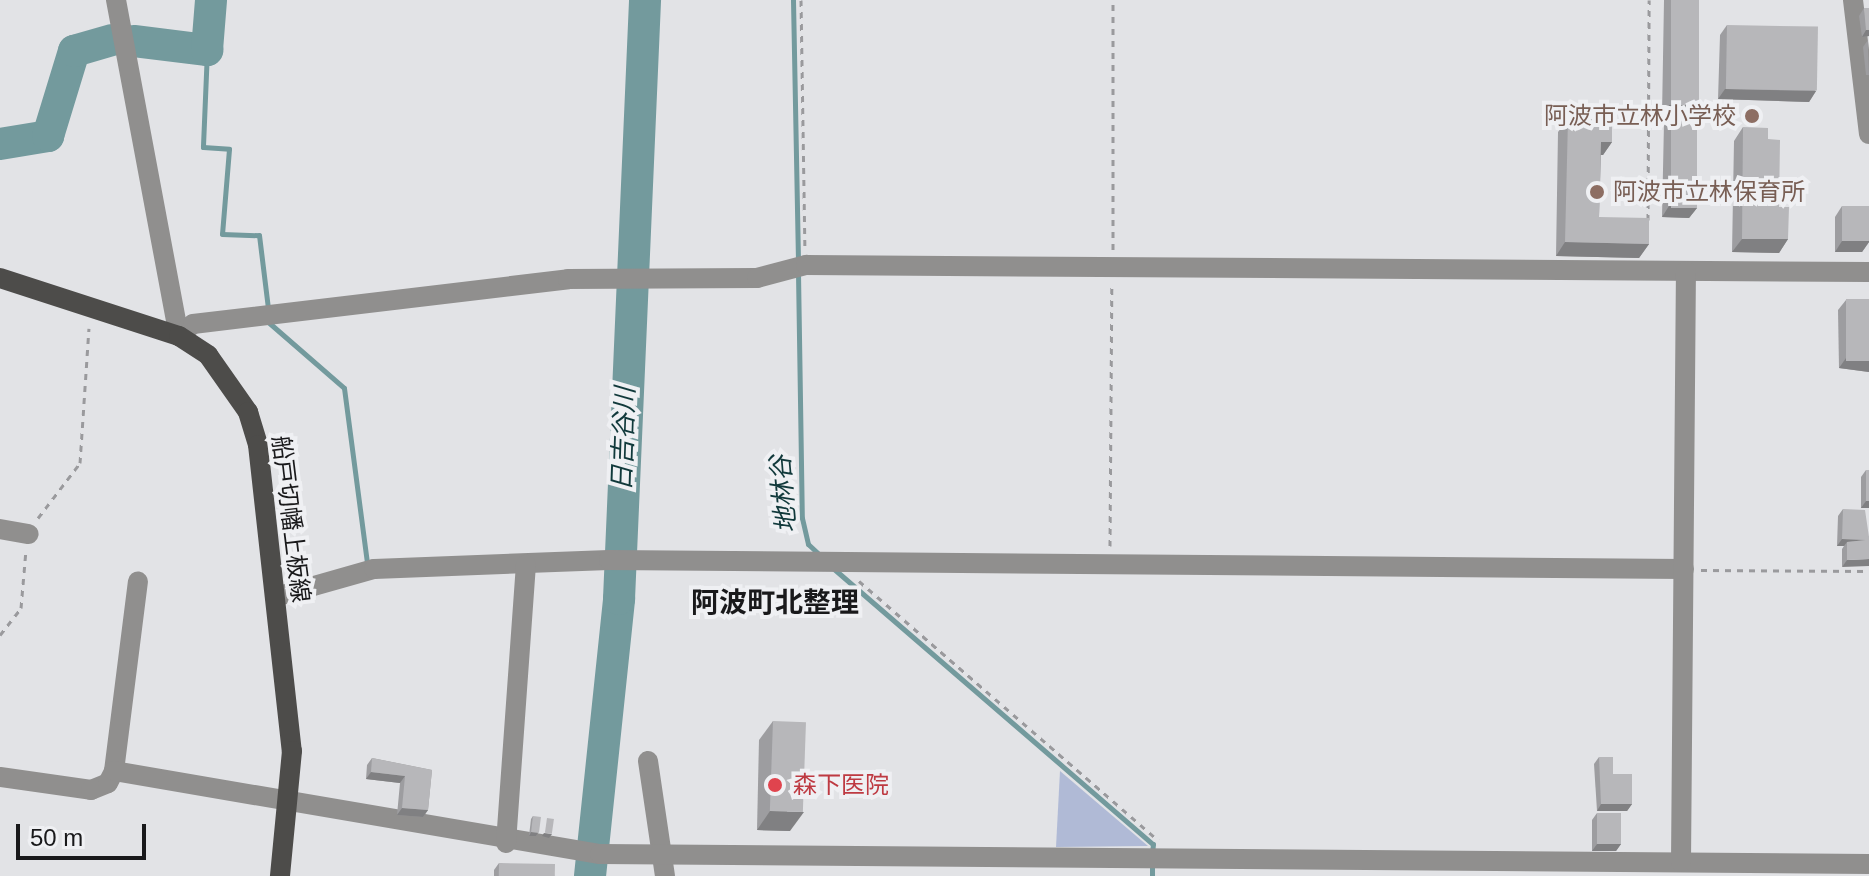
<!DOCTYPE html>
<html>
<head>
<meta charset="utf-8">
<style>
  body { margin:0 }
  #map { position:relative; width:1869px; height:876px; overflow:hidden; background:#e2e3e6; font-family:Helvetica,"Noto Sans JP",sans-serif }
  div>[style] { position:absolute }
  .green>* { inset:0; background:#b0bad6 }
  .stream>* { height:5px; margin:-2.5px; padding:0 2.5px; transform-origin:2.5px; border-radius:2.5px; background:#739a9d }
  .river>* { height:32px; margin:-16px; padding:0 16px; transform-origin:16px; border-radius:16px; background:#739a9d }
  .path>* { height:3px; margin-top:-1.5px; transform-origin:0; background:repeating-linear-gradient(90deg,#9a9a9d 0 6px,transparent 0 12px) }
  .minor>* { height:20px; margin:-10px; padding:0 10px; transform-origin:10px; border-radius:10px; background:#908f8e }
  .major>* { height:20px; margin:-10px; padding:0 10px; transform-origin:10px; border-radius:10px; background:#4d4c4a }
  .wall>* { inset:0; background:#9d9da0 }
  .shaded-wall>* { inset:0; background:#808082 }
  .building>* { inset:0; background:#b7b7ba; transform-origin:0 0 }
  .dots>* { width:22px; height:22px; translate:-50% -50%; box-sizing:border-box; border:4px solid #eff0f3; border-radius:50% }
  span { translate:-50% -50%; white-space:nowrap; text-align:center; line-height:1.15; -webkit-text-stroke:8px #eff0f3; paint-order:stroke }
  .education-label { font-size:24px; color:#785e54 }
  .right { translate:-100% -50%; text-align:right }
  .left { translate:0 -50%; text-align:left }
  .street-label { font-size:24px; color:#19191b }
  .health-label { font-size:24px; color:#be3a42 }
  .water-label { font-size:26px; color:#11393b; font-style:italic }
  .quarter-label { font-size:28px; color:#19191b; font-weight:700 }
  .scale { position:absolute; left:16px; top:824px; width:130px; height:36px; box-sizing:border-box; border:4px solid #19191b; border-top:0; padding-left:10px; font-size:24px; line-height:28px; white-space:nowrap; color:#19191b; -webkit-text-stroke:6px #eff0f3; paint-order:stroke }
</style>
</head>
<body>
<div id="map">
  <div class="green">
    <div style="clip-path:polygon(1060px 771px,1148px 846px,1056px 847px)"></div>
  </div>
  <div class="stream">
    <div style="left:793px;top:0;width:263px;rotate:88.9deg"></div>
    <div style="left:207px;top:50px;width:97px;rotate:92.4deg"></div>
    <div style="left:203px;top:147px;width:26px;rotate:4deg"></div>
    <div style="left:229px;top:149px;width:85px;rotate:94.7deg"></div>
    <div style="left:222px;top:234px;width:37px;rotate:2deg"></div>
    <div style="left:259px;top:235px;width:74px;rotate:83deg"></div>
    <div style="left:798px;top:273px;width:245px;rotate:89.1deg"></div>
    <div style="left:802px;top:518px;width:27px;rotate:77deg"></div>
    <div style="left:808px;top:544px;width:18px;rotate:43deg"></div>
    <div style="left:267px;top:321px;width:102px;rotate:41deg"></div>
    <div style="left:344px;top:388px;width:177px;rotate:82.5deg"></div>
    <div style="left:834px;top:569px;width:421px;rotate:40.8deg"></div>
    <div style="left:1153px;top:844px;width:9px;rotate:96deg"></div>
    <div style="left:1152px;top:876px;width:13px;rotate:-90deg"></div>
  </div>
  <div class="river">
    <div style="left:134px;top:41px;width:74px;rotate:7deg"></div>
    <div style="left:207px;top:50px;width:50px;rotate:-85.4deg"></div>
    <div style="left:0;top:144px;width:49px;rotate:-9.5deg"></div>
    <div style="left:48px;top:136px;width:89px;rotate:-73deg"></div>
    <div style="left:74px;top:51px;width:40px;rotate:-16deg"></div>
    <div style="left:590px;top:876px;width:279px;rotate:-84deg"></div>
    <div style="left:619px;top:599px;width:600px;rotate:-87.51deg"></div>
  </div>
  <div class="path">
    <div style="left:801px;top:0;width:248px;rotate:89.1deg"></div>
    <div style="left:1648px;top:220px;width:220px;rotate:-89.7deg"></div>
    <div style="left:1113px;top:250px;width:250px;rotate:-90deg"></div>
    <div style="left:38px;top:518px;width:69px;rotate:-52.6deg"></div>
    <div style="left:80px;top:463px;width:135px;rotate:-86.2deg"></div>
    <div style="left:1110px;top:546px;width:260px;rotate:-89.6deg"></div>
    <div style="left:1701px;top:570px;width:168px;rotate:0.3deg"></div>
    <div style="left:859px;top:581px;width:396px;rotate:40.9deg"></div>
    <div style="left:0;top:635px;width:34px;rotate:-52deg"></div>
    <div style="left:21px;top:608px;width:58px;rotate:-85.1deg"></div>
  </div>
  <div class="minor">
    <div style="left:116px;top:0;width:342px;rotate:79.4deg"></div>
    <div style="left:1853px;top:0;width:135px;rotate:83.2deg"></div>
    <div style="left:179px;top:336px;width:18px;rotate:-41deg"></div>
    <div style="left:193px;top:324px;width:378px;rotate:-6.8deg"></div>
    <div style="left:568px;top:279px;width:189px;rotate:-0.3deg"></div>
    <div style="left:757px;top:278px;width:51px;rotate:-14.9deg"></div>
    <div style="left:806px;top:265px;width:1063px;rotate:0.38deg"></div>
    <div style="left:0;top:529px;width:29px;rotate:10deg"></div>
    <div style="left:275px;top:597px;width:103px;rotate:-15.8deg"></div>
    <div style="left:374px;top:569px;width:235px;rotate:-2.2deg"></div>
    <div style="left:609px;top:560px;width:1075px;rotate:0.48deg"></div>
    <div style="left:648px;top:761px;width:116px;rotate:81.6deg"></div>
    <div style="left:114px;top:771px;width:191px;rotate:-82.8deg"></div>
    <div style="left:0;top:777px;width:92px;rotate:8.1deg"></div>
    <div style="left:91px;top:790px;width:18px;rotate:-22deg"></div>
    <div style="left:108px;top:783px;width:13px;rotate:-63deg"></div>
    <div style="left:114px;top:771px;width:493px;rotate:9.7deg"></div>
    <div style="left:600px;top:854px;width:1269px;rotate:0.45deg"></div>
    <div style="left:506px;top:843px;width:279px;rotate:-85.9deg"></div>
    <div style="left:1681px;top:862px;width:591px;rotate:-89.52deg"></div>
  </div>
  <div class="major">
    <div style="left:0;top:278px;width:188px;rotate:18deg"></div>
    <div style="left:179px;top:336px;width:35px;rotate:33deg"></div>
    <div style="left:208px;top:355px;width:70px;rotate:54.9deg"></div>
    <div style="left:248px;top:412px;width:34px;rotate:73deg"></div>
    <div style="left:258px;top:445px;width:308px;rotate:83.7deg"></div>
    <div style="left:292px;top:751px;width:126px;rotate:95.5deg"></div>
  </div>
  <div class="wall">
    <div style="clip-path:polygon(1664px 0,1699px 0,1698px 103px,1692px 111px,1697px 208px,1689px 218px,1662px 217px,1664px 122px,1669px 114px,1662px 115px)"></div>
    <div style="clip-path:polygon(1864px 8px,1869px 36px,1862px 37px,1859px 16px)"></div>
    <div style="clip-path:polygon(1727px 25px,1816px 91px,1809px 102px,1718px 99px,1720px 35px)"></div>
    <div style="clip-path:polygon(1868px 40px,1869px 75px,1866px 75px,1863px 47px)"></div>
    <div style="clip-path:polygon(1568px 119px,1612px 142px,1603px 155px,1601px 155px,1599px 217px,1649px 244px,1639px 258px,1556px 256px,1558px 132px)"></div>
    <div style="clip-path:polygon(1743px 127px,1768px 139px,1779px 207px,1788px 239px,1779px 253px,1732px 252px,1734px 141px)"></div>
    <div style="clip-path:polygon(1842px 206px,1869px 206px,1869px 242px,1862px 252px,1835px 252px,1835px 217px)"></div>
    <div style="clip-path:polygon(1869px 299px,1869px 372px,1839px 368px,1838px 310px,1846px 300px)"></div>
    <div style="clip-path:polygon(1866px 470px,1869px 470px,1869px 508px,1861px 508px,1861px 477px)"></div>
    <div style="clip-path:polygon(1843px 509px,1869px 537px,1842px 567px,1842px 549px,1844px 546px,1837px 546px,1838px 516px)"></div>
    <div style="clip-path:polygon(773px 721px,790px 831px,757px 830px,759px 740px)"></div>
    <div style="clip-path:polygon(1599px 757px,1613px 774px,1632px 804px,1627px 811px,1597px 811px,1594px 764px)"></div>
    <div style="clip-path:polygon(372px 758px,432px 770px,428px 810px,423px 817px,397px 815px,400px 783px,366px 779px,367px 765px)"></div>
    <div style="clip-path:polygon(1597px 813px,1621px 844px,1616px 851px,1592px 851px,1592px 820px)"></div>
    <div style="clip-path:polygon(533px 816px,538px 833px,536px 836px,529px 836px,531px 819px)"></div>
    <div style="clip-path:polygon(499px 863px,555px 876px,494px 876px,494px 870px)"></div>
  </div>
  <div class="shaded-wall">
    <div style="clip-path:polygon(1866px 30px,1869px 30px,1869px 36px,1862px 37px)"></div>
    <div style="clip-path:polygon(1725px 89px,1816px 91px,1809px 102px,1718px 99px)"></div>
    <div style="clip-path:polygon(1698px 103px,1691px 113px,1671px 112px,1669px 114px,1662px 115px,1669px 105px)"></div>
    <div style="clip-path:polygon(1601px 142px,1612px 142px,1603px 155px,1592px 155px)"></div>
    <div style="clip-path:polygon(1669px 206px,1697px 208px,1689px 218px,1662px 217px)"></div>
    <div style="clip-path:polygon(1742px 239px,1788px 239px,1779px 253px,1732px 252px)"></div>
    <div style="clip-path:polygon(1842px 241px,1869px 241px,1869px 242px,1862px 252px,1835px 252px)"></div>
    <div style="clip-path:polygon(1565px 242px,1649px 244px,1639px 258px,1556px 256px)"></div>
    <div style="clip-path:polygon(1846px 358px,1869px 361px,1869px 372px,1839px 368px)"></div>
    <div style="clip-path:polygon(1866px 501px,1869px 501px,1869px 508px,1861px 508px)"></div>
    <div style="clip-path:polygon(1842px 539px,1866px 540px,1847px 542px,1844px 546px,1837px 546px)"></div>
    <div style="clip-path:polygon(1869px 559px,1869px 566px,1842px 567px,1847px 560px)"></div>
    <div style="clip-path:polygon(371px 772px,405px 776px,400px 783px,366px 779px)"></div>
    <div style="clip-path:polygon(1601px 804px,1632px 804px,1627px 811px,1597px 811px)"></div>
    <div style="clip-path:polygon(402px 808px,428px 810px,423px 817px,397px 815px)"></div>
    <div style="clip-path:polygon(770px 811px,804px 812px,790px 831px,757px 830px)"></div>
    <div style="clip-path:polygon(531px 832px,538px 833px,536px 836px,529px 836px)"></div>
    <div style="clip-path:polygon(544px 833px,552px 834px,549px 838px,542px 836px)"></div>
    <div style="clip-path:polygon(1597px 844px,1621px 844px,1616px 851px,1592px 851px)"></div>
  </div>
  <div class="building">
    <div style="left:1671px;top:0;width:28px;height:105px"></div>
    <div style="clip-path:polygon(1864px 8px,1869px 8px,1869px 30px,1866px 30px)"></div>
    <div style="left:1727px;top:25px;width:91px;height:64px;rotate:1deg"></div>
    <div style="left:1697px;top:111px;width:97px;height:26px;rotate:90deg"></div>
    <div style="clip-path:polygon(1568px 119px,1612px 119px,1612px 142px,1601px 142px,1599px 217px,1649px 218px,1649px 244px,1565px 242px)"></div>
    <div style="clip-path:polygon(1743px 127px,1768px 128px,1768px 139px,1780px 140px,1779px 207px,1789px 207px,1788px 239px,1742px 239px)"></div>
    <div style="left:1842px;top:206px;width:27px;height:35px"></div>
    <div style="left:1869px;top:299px;width:62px;height:23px;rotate:90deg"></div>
    <div style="left:1866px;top:470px;width:3px;height:31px"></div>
    <div style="clip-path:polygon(1843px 509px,1865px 510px,1869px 537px,1869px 559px,1847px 560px,1847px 542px,1866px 540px,1842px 539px)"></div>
    <div style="left:773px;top:721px;width:33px;height:90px;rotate:2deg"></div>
    <div style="clip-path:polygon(1599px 757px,1613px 757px,1613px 774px,1632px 774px,1632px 804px,1601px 804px)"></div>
    <div style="clip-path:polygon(372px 758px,432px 770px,428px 810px,402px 808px,405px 776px,371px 772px)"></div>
    <div style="left:1597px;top:813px;width:24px;height:31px"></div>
    <div style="left:533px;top:816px;width:8px;height:16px;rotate:7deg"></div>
    <div style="left:547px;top:818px;width:7px;height:15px;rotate:8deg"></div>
    <div style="left:499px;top:863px;width:56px;height:13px;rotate:1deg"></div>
  </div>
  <div class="dots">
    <div style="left:1752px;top:116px;background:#8d6e63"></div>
    <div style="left:1597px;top:192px;background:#8d6e63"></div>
    <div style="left:775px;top:785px;background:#e0444e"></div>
  </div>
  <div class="education-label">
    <span class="right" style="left:1736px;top:116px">阿波市立林小学校</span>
    <span class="left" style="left:1613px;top:192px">阿波市立林保育所</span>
  </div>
  <div class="street-label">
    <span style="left:291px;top:519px;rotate:83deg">船戸切幡上板線</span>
  </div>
  <div class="health-label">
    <span class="left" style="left:793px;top:785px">森下医院</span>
  </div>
  <div class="water-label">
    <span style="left:624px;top:439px;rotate:-88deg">日吉谷川</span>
    <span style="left:784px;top:494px;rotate:-95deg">地林谷</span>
  </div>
  <div class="quarter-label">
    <span style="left:775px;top:603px">阿波町北整理</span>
  </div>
  <div class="scale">50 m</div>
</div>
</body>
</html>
